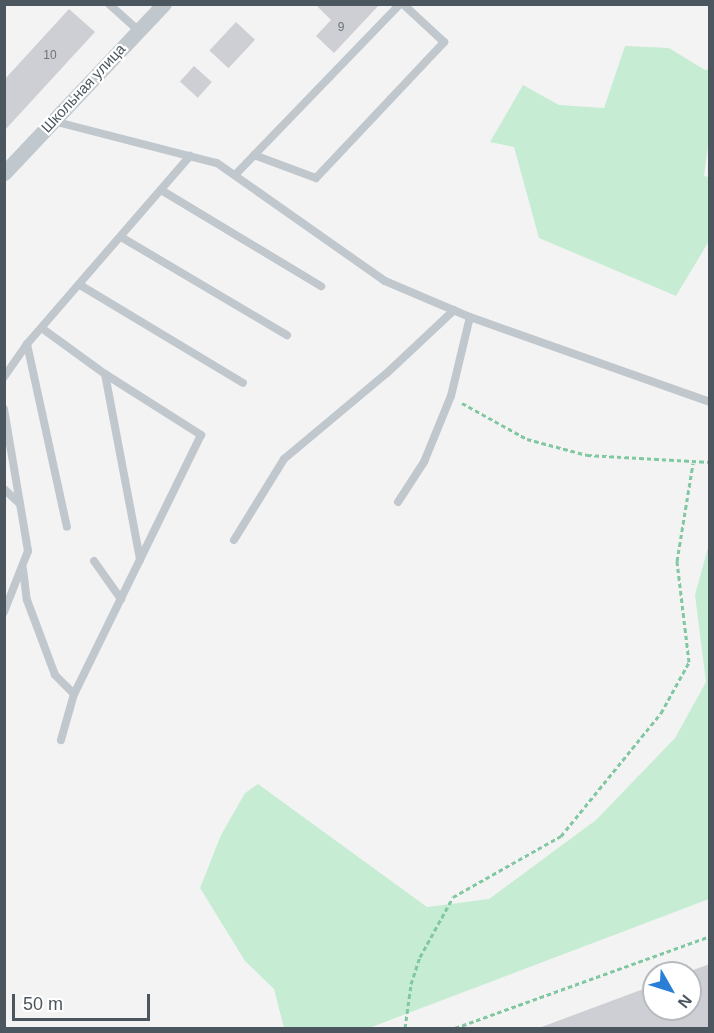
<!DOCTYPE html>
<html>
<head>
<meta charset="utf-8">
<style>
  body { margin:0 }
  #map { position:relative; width:714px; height:1033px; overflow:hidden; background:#f4f3f3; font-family:Helvetica,sans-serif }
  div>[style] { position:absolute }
  .green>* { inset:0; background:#c6edd3 }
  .building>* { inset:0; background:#cdcfd4; transform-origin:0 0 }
  .path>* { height:3px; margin-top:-1.5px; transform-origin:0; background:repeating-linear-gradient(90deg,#81c8a2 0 4.5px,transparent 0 7.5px) }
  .lane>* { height:8px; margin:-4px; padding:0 4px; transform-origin:4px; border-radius:4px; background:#c0c7cd }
  .street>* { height:15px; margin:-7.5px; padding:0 7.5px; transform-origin:7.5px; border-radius:7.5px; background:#c0c7cd }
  span { translate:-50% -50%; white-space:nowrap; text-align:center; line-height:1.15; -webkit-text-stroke:4.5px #fff; paint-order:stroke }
  .number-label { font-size:12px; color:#6c747c }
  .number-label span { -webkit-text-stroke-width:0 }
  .street-label { font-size:15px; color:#4c565e }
  .frame { position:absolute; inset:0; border:6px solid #4c565e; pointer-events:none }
  .north { position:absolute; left:642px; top:961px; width:60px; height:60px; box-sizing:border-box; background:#fff; border:2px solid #b7bbbf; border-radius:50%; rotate:129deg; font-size:16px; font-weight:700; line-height:24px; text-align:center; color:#4c565e }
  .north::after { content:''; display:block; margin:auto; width:21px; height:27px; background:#2b7ed6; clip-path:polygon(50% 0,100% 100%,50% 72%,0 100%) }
  .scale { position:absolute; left:12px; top:994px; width:138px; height:27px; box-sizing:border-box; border:3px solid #4c565e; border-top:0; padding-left:8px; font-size:18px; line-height:21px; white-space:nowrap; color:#4c565e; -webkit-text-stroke:4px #fff; paint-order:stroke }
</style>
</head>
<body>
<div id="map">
  <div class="green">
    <div style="clip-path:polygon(625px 46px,669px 48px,705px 70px,709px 69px,710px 131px,704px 176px,709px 177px,709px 241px,676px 296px,539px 238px,514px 147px,490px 142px,523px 85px,559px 105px,604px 108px)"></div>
    <div style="clip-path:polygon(709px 544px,709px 899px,369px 1028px,284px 1028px,274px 989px,245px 961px,200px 888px,221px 835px,245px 793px,258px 784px,427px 907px,489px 899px,596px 820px,675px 738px,706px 682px,695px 595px)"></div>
  </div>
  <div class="building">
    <div style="clip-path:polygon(315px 4px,380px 4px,334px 53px,316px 36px,331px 20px)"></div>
    <div style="clip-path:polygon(69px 9px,95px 32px,4px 131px,4px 80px)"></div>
    <div style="left:236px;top:22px;width:26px;height:39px;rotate:43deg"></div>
    <div style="left:194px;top:66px;width:24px;height:21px;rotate:42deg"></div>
    <div style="clip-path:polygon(710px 964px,710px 1028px,539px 1028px,654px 985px,654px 1009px,690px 1009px,690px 971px)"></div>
  </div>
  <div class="path">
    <div style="left:462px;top:403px;width:74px;rotate:29deg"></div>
    <div style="left:527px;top:439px;width:62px;rotate:14.9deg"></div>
    <div style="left:587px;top:455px;width:123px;rotate:3.3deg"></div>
    <div style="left:405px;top:1028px;width:44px;rotate:-82.2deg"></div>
    <div style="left:411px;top:984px;width:28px;rotate:-72deg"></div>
    <div style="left:420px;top:957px;width:68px;rotate:-61.2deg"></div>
    <div style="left:453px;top:897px;width:124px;rotate:-29.5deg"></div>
    <div style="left:561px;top:836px;width:159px;rotate:-50.9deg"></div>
    <div style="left:661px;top:713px;width:58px;rotate:-61.2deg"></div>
    <div style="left:689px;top:662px;width:102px;rotate:-96.8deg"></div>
    <div style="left:677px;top:561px;width:99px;rotate:-80.7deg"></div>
    <div style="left:455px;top:1028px;width:271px;rotate:-19.8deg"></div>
  </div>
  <div class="lane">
    <div style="left:109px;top:4px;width:38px;rotate:42deg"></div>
    <div style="left:53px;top:121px;width:169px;rotate:14.4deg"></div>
    <div style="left:217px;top:163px;width:205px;rotate:35.1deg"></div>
    <div style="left:385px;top:281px;width:92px;rotate:23deg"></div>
    <div style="left:470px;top:317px;width:255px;rotate:19.5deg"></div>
    <div style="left:254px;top:155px;width:66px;rotate:20.4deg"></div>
    <div style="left:316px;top:178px;width:187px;rotate:-46.7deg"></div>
    <div style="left:444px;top:42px;width:56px;rotate:-137.2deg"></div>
    <div style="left:235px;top:175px;width:238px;rotate:-46deg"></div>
    <div style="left:161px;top:190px;width:187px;rotate:31deg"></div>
    <div style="left:121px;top:237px;width:193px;rotate:30.6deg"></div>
    <div style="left:80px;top:285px;width:190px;rotate:31deg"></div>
    <div style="left:43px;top:329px;width:77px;rotate:36deg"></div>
    <div style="left:105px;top:374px;width:114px;rotate:32.4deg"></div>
    <div style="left:201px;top:435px;width:288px;rotate:116.1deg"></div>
    <div style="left:74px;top:694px;width:48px;rotate:105.8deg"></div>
    <div style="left:27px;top:344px;width:187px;rotate:77.7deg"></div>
    <div style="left:105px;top:374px;width:189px;rotate:79.3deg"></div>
    <div style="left:4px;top:377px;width:40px;rotate:-55.1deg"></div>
    <div style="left:27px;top:344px;width:249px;rotate:-49.1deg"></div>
    <div style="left:4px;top:409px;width:144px;rotate:80.4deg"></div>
    <div style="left:28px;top:551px;width:66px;rotate:111.5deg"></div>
    <div style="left:4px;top:489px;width:22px;rotate:43deg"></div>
    <div style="left:398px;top:502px;width:48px;rotate:-57deg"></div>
    <div style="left:424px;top:462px;width:71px;rotate:-67.8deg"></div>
    <div style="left:451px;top:396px;width:81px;rotate:-76.5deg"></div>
    <div style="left:234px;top:540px;width:95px;rotate:-58.3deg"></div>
    <div style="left:284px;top:459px;width:134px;rotate:-39.9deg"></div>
    <div style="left:387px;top:373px;width:92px;rotate:-43.2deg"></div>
    <div style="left:94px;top:561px;width:47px;rotate:54.6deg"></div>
    <div style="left:23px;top:569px;width:31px;rotate:83deg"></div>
    <div style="left:27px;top:600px;width:80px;rotate:69.5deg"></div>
    <div style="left:55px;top:675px;width:27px;rotate:45deg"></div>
  </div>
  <div class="street">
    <div style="left:4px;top:173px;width:233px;rotate:-46.6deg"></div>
  </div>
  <div class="number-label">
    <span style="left:341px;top:28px">9</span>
    <span style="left:50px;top:56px">10</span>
  </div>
  <div class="street-label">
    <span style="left:83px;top:88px;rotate:-47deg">Школьная улица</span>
  </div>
  <div class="frame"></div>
  <div class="north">N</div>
  <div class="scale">50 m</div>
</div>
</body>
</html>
